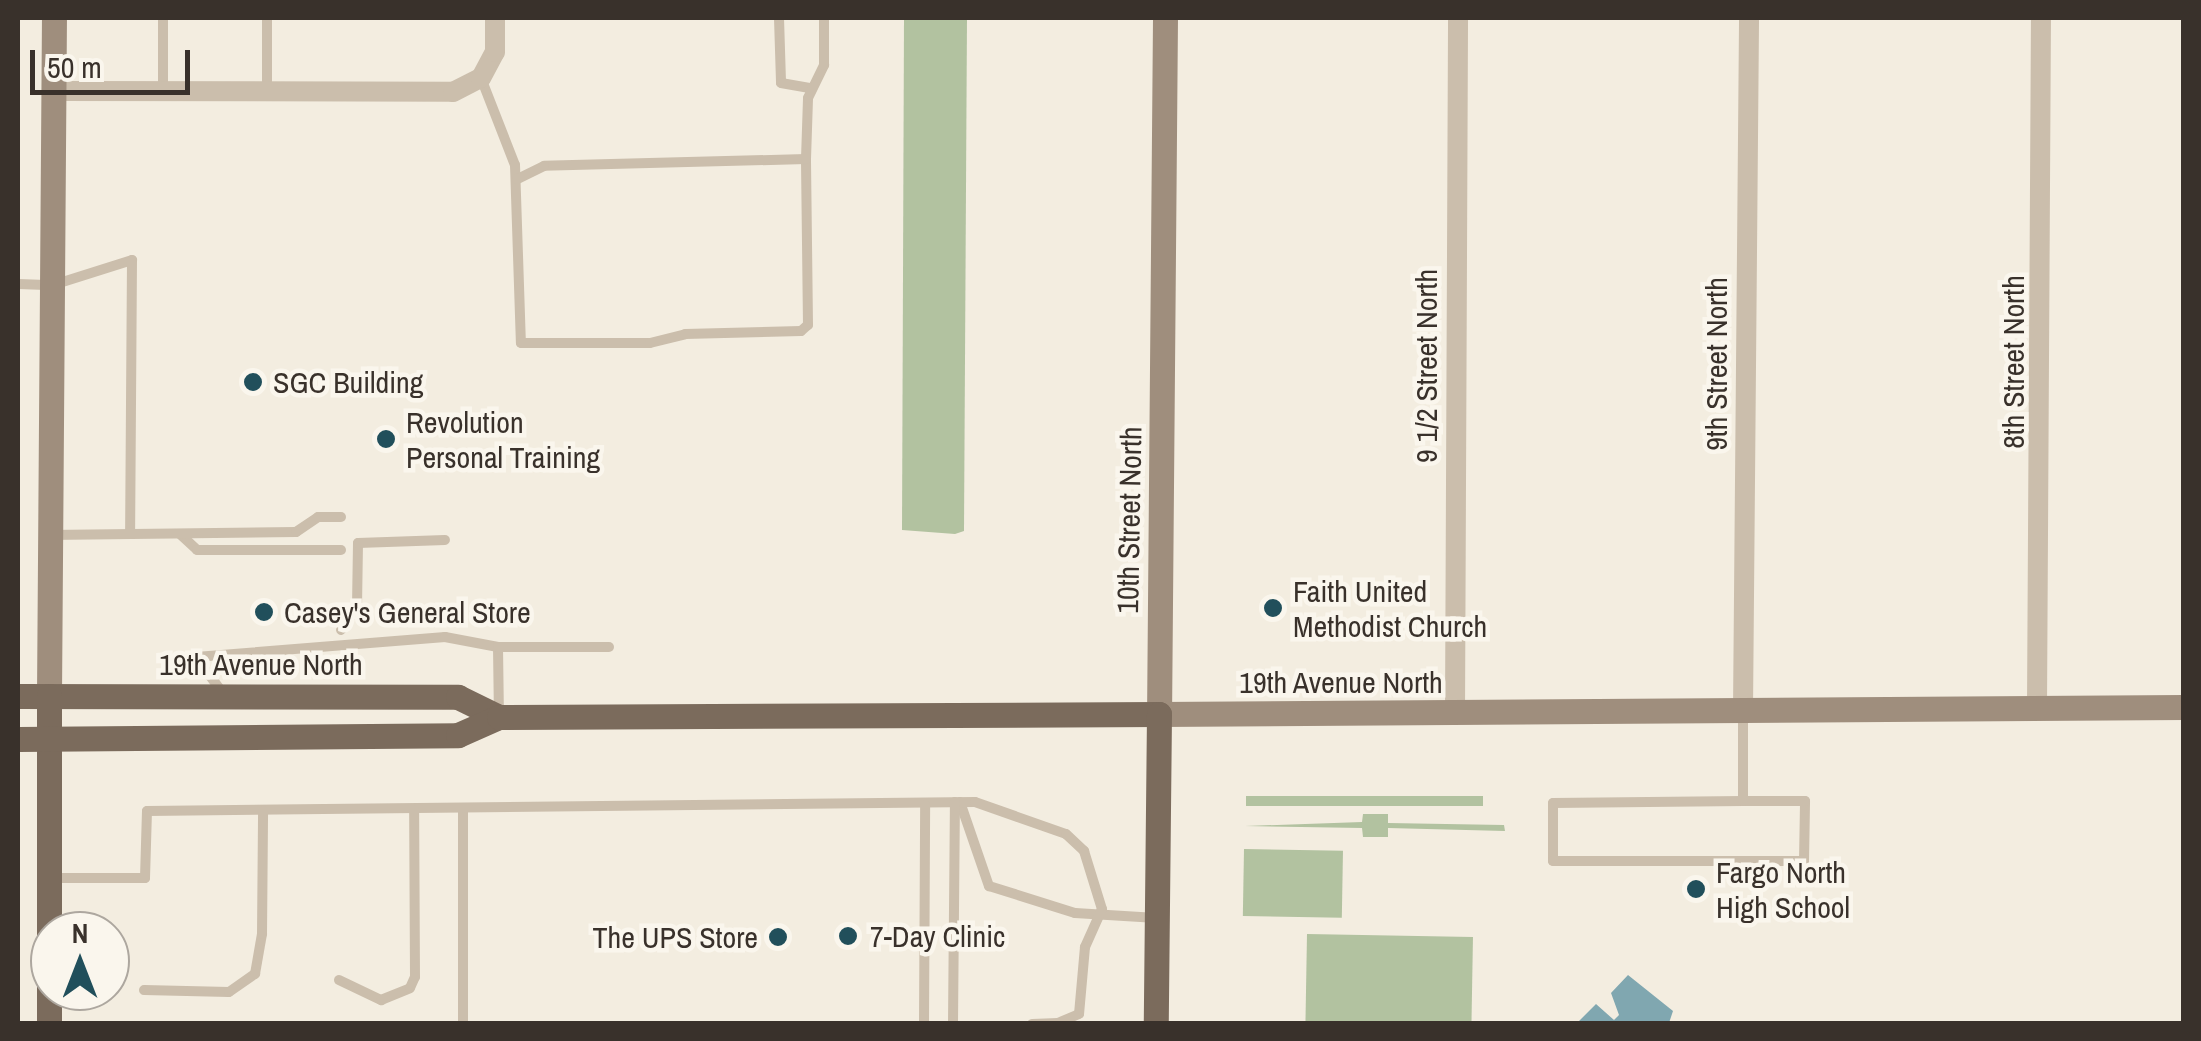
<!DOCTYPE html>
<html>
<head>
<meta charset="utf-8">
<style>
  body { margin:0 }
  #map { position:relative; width:2201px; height:1041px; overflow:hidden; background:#f3ede0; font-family:"Archivo Narrow",sans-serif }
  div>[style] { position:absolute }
  .green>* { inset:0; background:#b2c2a0; transform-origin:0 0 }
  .water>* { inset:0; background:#80a7b0 }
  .lane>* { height:10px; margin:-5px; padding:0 5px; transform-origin:5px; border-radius:5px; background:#cbbeac }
  .street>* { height:20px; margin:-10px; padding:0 10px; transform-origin:10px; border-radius:10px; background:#cbbeac }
  .secondary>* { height:25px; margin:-12.5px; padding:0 12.5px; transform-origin:12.5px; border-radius:12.5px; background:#9f8e7d }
  .primary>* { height:25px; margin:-12.5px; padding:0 12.5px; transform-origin:12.5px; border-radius:12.5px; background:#7b6b5c }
  .dots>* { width:28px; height:28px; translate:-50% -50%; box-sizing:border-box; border:5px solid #faf6ed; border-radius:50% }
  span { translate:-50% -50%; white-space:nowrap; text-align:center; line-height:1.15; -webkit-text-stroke:9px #faf6ed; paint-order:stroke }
  .street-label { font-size:30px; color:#39312b }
  .poi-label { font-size:30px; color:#39312b }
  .left { translate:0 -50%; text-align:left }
  .right { translate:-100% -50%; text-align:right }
  .frame { position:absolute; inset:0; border:20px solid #39312b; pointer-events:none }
  .north { position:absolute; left:30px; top:911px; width:100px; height:100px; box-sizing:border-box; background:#faf6ed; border:2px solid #ada79f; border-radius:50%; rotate:0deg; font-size:28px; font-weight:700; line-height:40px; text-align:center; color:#39312b }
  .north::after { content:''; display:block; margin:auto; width:35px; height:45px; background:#214f5b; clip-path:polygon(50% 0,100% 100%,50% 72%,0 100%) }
  .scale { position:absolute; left:30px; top:50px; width:160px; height:45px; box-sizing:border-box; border:5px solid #39312b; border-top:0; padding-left:12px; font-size:30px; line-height:35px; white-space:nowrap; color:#39312b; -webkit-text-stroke:8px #faf6ed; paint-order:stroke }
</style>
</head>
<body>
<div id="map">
  <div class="green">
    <div style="clip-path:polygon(904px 18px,967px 18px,964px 531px,955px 534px,902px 530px)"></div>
    <div style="left:1246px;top:796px;width:237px;height:10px"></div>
    <div style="clip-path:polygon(1363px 814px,1388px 814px,1388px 823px,1504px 825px,1505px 831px,1388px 828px,1388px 837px,1363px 837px,1362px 828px,1245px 826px,1362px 822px)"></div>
    <div style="left:1244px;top:849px;width:99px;height:67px;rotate:1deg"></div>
    <div style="left:1307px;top:934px;width:166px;height:89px;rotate:1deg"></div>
  </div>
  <div class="water">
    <div style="clip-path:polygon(1628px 975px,1673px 1011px,1669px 1023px,1577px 1023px,1596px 1004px,1614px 1020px,1619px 1015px,1611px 993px)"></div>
  </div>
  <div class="lane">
    <div style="left:163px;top:18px;width:73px;rotate:90deg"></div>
    <div style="left:267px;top:18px;width:73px;rotate:90deg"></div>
    <div style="left:779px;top:18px;width:65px;rotate:88.2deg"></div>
    <div style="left:781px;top:83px;width:29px;rotate:10deg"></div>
    <div style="left:481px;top:78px;width:93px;rotate:68.7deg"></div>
    <div style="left:515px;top:165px;width:178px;rotate:88.1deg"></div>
    <div style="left:521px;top:343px;width:129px"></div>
    <div style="left:650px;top:343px;width:36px;rotate:-14deg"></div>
    <div style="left:685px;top:334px;width:116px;rotate:-1.5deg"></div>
    <div style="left:801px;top:331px;width:9px;rotate:-41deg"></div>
    <div style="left:808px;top:325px;width:166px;rotate:-90.7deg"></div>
    <div style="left:806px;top:159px;width:262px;rotate:178.5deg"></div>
    <div style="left:544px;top:166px;width:30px;rotate:154deg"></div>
    <div style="left:806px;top:159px;width:61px;rotate:-88.1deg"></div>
    <div style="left:808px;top:98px;width:37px;rotate:-64deg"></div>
    <div style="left:824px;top:65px;width:47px;rotate:-90deg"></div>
    <div style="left:18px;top:284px;width:35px;rotate:2deg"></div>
    <div style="left:53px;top:285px;width:83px;rotate:-17.6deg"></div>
    <div style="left:132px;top:260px;width:274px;rotate:90.4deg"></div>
    <div style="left:180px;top:534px;width:23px;rotate:43deg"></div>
    <div style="left:197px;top:550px;width:144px"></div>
    <div style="left:49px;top:535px;width:247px;rotate:-0.7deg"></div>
    <div style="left:296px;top:532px;width:27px;rotate:-34deg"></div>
    <div style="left:318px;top:517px;width:23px"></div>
    <div style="left:341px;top:630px;width:28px;rotate:-55deg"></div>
    <div style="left:357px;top:607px;width:64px;rotate:-89.1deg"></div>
    <div style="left:358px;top:543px;width:87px;rotate:-2deg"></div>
    <div style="left:498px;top:647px;width:69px;rotate:89.2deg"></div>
    <div style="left:222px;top:692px;width:44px;rotate:-126.6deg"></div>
    <div style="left:196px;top:657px;width:250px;rotate:-4.6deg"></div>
    <div style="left:445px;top:637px;width:54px;rotate:10.7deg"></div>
    <div style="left:498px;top:647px;width:111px"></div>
    <div style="left:1743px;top:801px;width:190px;rotate:179.4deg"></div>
    <div style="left:1553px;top:803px;width:58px;rotate:90deg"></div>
    <div style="left:1553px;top:861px;width:251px"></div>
    <div style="left:1804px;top:861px;width:60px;rotate:-89deg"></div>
    <div style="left:1805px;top:801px;width:62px;rotate:180deg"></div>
    <div style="left:1743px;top:801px;width:90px;rotate:-90deg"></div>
    <div style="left:960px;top:802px;width:89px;rotate:71deg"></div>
    <div style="left:989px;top:886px;width:90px;rotate:17.4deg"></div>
    <div style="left:1075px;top:913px;width:82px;rotate:3.5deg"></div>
    <div style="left:463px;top:809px;width:215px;rotate:90deg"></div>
    <div style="left:51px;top:878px;width:94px"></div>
    <div style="left:145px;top:878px;width:67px;rotate:-88.3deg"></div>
    <div style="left:147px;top:811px;width:828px;rotate:-0.62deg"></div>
    <div style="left:975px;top:802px;width:96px;rotate:19.4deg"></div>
    <div style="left:1066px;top:834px;width:25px;rotate:43deg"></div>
    <div style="left:1084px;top:851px;width:61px;rotate:72.8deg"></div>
    <div style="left:1102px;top:909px;width:42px;rotate:114.1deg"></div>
    <div style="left:1085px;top:947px;width:67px;rotate:95.1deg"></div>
    <div style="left:1079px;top:1014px;width:23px;rotate:157deg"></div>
    <div style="left:1058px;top:1023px;width:26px;rotate:178deg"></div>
    <div style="left:339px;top:980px;width:47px;rotate:25.5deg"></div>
    <div style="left:381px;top:1000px;width:31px;rotate:-22deg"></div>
    <div style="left:410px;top:988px;width:12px;rotate:-66deg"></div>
    <div style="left:415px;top:977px;width:167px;rotate:-90.3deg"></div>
    <div style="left:144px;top:990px;width:85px;rotate:1.3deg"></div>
    <div style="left:229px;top:992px;width:32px;rotate:-35deg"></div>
    <div style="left:255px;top:974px;width:41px;rotate:-80.1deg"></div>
    <div style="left:262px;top:934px;width:123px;rotate:-89.5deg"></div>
    <div style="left:924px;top:1024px;width:219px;rotate:-89.7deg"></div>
    <div style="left:953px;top:1024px;width:222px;rotate:-89.5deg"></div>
  </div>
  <div class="street">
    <div style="left:54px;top:91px;width:399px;rotate:0.1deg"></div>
    <div style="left:453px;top:92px;width:31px;rotate:-27deg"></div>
    <div style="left:481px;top:78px;width:30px;rotate:-62deg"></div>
    <div style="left:495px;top:52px;width:34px;rotate:-90deg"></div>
    <div style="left:2037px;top:707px;width:689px;rotate:-89.67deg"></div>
    <div style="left:1743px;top:710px;width:692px;rotate:-89.5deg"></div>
    <div style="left:1455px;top:714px;width:696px;rotate:-89.75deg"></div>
  </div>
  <div class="secondary">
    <div style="left:1165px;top:18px;width:696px;rotate:90.49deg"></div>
    <div style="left:1159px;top:714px;width:1025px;rotate:-0.39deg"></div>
    <div style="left:49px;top:696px;width:678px;rotate:-89.58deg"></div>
  </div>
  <div class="primary">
    <div style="left:18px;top:696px;width:440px;rotate:0.1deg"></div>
    <div style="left:458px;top:697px;width:46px;rotate:26deg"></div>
    <div style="left:49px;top:696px;width:328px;rotate:90deg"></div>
    <div style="left:18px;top:739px;width:440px;rotate:-0.5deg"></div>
    <div style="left:458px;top:735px;width:45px;rotate:-23.7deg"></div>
    <div style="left:499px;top:717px;width:660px;rotate:-0.26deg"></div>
    <div style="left:1159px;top:714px;width:310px;rotate:90.6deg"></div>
  </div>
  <div class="dots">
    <div style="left:253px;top:382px;background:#214f5b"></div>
    <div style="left:386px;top:439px;background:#214f5b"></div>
    <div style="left:1273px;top:608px;background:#214f5b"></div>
    <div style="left:264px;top:612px;background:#214f5b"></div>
    <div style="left:1696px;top:889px;background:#214f5b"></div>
    <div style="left:848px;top:936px;background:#214f5b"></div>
    <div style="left:778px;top:937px;background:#214f5b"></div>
  </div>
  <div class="street-label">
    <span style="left:2013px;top:362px;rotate:-90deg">8th Street North</span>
    <span style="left:1716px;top:364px;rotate:-90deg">9th Street North</span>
    <span style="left:1426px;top:366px;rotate:-90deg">9 1/2 Street North</span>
    <span style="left:1129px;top:520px;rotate:-89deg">10th Street North</span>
    <span style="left:261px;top:664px">19th Avenue North</span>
    <span style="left:1341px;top:682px">19th Avenue North</span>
  </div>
  <div class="poi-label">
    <span class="left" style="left:273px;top:382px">SGC Building</span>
    <span class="left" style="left:406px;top:439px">Revolution<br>Personal Training</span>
    <span class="left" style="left:1293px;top:608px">Faith United<br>Methodist Church</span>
    <span class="left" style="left:284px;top:612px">Casey's General Store</span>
    <span class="left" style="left:1716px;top:889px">Fargo North<br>High School</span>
    <span class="left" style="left:870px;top:936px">7-Day Clinic</span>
    <span class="right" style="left:758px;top:937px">The UPS Store</span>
  </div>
  <div class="frame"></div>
  <div class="north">N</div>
  <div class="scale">50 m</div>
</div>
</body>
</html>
